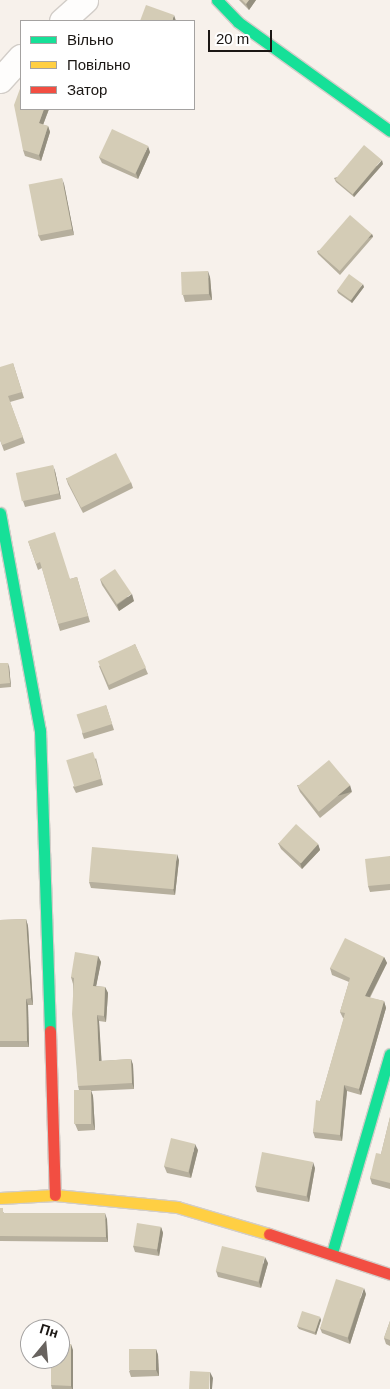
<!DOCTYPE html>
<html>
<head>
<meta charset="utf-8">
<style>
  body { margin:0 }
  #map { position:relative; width:390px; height:1389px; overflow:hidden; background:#f7f1eb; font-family:Arial,sans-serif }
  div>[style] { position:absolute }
  .roads { filter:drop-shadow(1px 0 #d2cdc8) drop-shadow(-1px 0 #d2cdc8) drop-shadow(0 1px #d2cdc8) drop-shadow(0 -1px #d2cdc8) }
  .street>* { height:25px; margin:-12.5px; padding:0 12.5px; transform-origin:12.5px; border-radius:12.5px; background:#fefdfc }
  .fast>* { height:11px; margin:-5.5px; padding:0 5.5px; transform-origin:5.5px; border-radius:5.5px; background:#16e098 }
  .slow>* { height:11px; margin:-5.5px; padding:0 5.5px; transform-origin:5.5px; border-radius:5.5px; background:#ffcf43 }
  .jam>* { height:11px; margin:-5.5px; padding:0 5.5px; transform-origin:5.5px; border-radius:5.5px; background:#f24e42 }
  .wall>* { inset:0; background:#b6af9d }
  .shaded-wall>* { inset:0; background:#948f7f; transform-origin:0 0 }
  .building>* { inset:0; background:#d4ccb6; transform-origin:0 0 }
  span { translate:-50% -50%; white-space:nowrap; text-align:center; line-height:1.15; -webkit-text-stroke:5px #fff; paint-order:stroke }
  .legend { position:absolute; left:20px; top:20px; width:175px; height:90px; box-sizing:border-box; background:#fff; border:1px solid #a4a2a1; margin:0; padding:6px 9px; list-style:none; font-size:15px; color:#1b1714 }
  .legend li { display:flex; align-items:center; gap:10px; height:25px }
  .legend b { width:25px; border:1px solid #a4a2a1 }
  .north { position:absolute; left:20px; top:1319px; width:50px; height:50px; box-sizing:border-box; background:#fff; border:1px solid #a4a2a1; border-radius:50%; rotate:17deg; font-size:14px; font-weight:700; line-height:20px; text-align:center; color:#1b1714 }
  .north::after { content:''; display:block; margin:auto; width:18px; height:22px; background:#68635f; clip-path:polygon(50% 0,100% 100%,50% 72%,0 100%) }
  .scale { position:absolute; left:208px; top:30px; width:64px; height:22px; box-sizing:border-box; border:2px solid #1b1714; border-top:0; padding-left:6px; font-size:15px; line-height:18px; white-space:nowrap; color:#1b1714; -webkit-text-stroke:4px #fff; paint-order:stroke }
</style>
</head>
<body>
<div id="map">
  <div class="roads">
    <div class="street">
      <div style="left:62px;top:21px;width:31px;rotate:-42deg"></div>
      <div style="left:0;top:80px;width:31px;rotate:-48deg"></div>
    </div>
    <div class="fast">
      <div style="left:217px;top:0;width:30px;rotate:46deg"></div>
      <div style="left:238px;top:22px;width:187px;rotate:35.6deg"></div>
      <div style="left:0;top:513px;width:221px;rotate:79.6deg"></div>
      <div style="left:40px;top:730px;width:301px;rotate:88.1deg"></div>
      <div style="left:332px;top:1253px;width:207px;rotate:-73.8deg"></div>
    </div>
    <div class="slow">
      <div style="left:0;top:1198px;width:55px;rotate:-3.1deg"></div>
      <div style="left:55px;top:1195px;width:123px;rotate:5.6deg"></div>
      <div style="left:177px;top:1207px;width:96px;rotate:16.4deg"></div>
    </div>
    <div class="jam">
      <div style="left:50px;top:1031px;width:164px;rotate:88.3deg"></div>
      <div style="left:269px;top:1234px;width:127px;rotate:18.3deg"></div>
    </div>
  </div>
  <div class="wall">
    <div style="clip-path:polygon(239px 0,256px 0,249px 10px)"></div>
    <div style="clip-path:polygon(21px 109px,49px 109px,43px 125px,48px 126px,50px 132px,41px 161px,25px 156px,23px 150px)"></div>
    <div style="clip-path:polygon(150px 152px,138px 179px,102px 163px,99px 157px)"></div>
    <div style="clip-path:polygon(383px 164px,354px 197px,336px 182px,334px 178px)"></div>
    <div style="clip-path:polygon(64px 184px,74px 235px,41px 241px,38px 235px)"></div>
    <div style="clip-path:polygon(372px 234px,373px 237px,340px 275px,318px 254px,317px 251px)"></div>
    <div style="clip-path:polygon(210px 277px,212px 300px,185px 302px,183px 295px)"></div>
    <div style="clip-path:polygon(364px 287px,352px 303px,338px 293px,337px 290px)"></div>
    <div style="clip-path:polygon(13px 363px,24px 398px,10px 402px,25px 443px,4px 451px,0 440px)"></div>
    <div style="clip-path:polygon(55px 471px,61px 499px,25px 507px,23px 501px)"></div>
    <div style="clip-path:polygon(66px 478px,131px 482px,133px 488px,83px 513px,68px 484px)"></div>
    <div style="clip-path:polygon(28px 541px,70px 579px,77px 577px,90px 622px,60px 631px,42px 568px,38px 570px)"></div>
    <div style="clip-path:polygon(100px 579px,134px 601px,119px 611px,102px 585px)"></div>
    <div style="clip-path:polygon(135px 644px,148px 674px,109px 690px,99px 666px)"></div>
    <div style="clip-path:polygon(0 663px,9px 666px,11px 687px,0 688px)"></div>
    <div style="clip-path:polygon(106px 705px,114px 730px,84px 739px,82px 733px)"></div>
    <div style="clip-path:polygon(96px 758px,103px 785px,76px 793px,73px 787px)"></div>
    <div style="clip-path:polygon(297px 785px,352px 792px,320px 818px,300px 792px)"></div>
    <div style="clip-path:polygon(278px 843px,318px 844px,320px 850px,302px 869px,281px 849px)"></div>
    <div style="clip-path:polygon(390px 856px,390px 890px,370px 892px,368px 886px)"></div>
    <div style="clip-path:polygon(179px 860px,175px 895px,91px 888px,89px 882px)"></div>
    <div style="clip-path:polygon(26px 919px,28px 926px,33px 1005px,28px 1005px,29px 1047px,0 1047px,0 920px)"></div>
    <div style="clip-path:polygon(98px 956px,101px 962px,96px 986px,105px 987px,108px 993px,106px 1022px,99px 1021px,101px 1061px,131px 1059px,133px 1065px,134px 1089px,91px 1091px,93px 1096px,95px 1130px,78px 1131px,75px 1124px,79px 1090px,78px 1086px,73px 984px,71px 977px)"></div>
    <div style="clip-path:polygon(384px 957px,387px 963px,370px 998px,384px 1001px,386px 1008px,361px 1095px,347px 1091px,342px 1141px,315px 1138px,313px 1132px,320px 1101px,344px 1018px,343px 1018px,340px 1012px,349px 982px,332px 975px,330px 968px)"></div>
    <div style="clip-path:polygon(390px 1117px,390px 1189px,372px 1184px,370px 1178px,381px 1154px)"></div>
    <div style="clip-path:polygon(198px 1150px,191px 1178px,167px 1173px,164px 1166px)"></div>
    <div style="clip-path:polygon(315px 1168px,309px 1202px,257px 1192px,255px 1186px)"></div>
    <div style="clip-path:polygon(0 1208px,4px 1213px,107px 1219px,108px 1242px,0 1241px)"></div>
    <div style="clip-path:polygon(161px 1227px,163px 1233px,159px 1256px,135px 1252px,133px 1246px)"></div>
    <div style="clip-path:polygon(268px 1263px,261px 1288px,218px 1277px,216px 1271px)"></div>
    <div style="clip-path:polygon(366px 1294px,350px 1344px,322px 1333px,320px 1328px)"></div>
    <div style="clip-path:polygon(321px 1320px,316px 1335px,299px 1329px,297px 1326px)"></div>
    <div style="clip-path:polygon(390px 1321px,390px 1346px,386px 1344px,384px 1338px)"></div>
    <div style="clip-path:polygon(156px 1349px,158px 1355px,159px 1376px,131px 1377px,129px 1371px)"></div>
    <div style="clip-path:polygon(73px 1350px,73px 1389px,52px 1389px,51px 1385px)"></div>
  </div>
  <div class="shaded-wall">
    <div style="clip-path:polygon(249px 0,256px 0,249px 10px,246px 4px)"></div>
    <div style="clip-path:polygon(174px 15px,176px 21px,172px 21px)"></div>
    <div style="clip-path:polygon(44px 109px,49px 109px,41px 130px,39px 123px)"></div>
    <div style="clip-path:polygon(48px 126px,50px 132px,41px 161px,39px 155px)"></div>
    <div style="clip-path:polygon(148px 146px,150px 152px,138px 179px,136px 173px)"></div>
    <div style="clip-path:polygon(382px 160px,383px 164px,354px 197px,353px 194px)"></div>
    <div style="clip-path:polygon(62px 178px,64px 184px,74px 235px,72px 229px)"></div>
    <div style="left:372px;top:234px;width:3px;height:50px;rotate:72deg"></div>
    <div style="clip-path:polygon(208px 271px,210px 277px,212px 300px,209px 294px)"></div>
    <div style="clip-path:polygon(363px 284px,364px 287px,352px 303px,350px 300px)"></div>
    <div style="clip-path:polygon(53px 465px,55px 471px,61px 499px,59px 493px)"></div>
    <div style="clip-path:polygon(132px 594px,134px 601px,119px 611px,117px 605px)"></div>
    <div style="clip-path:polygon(8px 663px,9px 666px,11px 687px,10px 683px)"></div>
    <div style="left:350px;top:785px;width:7px;height:41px;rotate:74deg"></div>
    <div style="clip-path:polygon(318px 844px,320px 850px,302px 869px,300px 863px)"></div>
    <div style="clip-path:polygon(177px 854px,179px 860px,175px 895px,173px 889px)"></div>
    <div style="clip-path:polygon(26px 919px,28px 926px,33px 1005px,31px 998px)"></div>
    <div style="clip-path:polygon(98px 956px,101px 962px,95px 992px,93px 986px)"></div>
    <div style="clip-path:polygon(384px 957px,387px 963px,367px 1002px,365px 996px)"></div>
    <div style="clip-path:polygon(105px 987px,108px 993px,106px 1022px,104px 1016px)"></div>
    <div style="clip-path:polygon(26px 999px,28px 1005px,29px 1047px,27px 1041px)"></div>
    <div style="clip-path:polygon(384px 1001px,386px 1008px,361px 1095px,359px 1089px)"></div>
    <div style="clip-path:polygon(97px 1015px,99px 1021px,102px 1067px,99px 1061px)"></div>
    <div style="clip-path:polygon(131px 1059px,133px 1065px,134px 1089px,132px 1083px)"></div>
    <div style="clip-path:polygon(344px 1085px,347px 1091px,342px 1141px,340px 1135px)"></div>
    <div style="clip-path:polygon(91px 1090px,93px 1096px,95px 1130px,93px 1123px)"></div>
    <div style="clip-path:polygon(195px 1144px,198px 1150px,191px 1178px,189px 1172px)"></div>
    <div style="clip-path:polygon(313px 1162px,315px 1168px,309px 1202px,307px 1196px)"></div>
    <div style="clip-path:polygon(105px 1213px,107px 1219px,108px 1242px,106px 1237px)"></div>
    <div style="clip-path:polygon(161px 1227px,163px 1233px,159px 1256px,157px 1250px)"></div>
    <div style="clip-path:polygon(265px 1257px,268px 1263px,261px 1288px,259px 1282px)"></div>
    <div style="clip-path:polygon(364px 1288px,366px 1294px,350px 1344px,348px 1338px)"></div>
    <div style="clip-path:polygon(320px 1317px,321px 1320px,316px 1335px,315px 1332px)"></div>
    <div style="clip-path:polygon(71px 1344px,73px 1350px,73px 1389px,72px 1389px,71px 1386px)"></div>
    <div style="clip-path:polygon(156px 1349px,158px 1355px,159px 1376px,156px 1370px)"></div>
    <div style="clip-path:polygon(210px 1372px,213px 1378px,212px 1389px,210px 1389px)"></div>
  </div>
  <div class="building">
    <div style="clip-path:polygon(242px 0,249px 0,246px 4px)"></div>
    <div style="clip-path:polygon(146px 5px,174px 15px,172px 21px,140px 21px)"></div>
    <div style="clip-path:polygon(21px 86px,21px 109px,44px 109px,39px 123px,48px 126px,39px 155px,23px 150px,14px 105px)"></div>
    <div style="left:112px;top:129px;width:40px;height:31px;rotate:25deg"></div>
    <div style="left:364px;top:145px;width:23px;height:45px;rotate:40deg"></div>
    <div style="left:62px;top:178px;width:52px;height:34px;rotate:79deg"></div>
    <div style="left:350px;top:215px;width:29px;height:49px;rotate:41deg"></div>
    <div style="left:208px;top:271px;width:23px;height:27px;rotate:88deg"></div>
    <div style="left:349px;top:274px;width:17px;height:20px;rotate:36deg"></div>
    <div style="clip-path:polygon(13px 363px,22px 392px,8px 396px,23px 437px,2px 445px,0 440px,0 367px)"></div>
    <div style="left:116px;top:453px;width:33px;height:56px;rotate:63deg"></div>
    <div style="left:53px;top:465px;width:29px;height:38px;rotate:78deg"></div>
    <div style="clip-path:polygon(55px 532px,70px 579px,77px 577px,88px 616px,58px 624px,40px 562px,36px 564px,28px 541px)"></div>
    <div style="left:115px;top:569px;width:30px;height:18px;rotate:56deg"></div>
    <div style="left:135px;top:644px;width:26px;height:41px;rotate:65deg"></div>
    <div style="clip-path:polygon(0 663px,8px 663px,10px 683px,0 684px)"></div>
    <div style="left:106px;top:705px;width:20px;height:31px;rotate:72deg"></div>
    <div style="left:93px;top:752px;width:28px;height:28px;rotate:73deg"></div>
    <div style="left:329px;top:760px;width:33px;height:41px;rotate:50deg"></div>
    <div style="left:296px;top:824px;width:30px;height:26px;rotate:42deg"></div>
    <div style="left:92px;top:847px;width:85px;height:35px;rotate:5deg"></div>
    <div style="clip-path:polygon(390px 856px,390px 884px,368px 886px,365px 859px)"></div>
    <div style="clip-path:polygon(26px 919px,31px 998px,26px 999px,27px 1041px,0 1041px,0 920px)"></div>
    <div style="clip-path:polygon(345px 938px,384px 957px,365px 996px,384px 1001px,359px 1089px,344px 1085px,340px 1135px,313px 1132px,316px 1100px,320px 1101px,345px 1013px,340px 1012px,350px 978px,330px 968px)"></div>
    <div style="clip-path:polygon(75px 952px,98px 956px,93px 986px,105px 987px,104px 1016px,97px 1015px,99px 1061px,131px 1059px,132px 1083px,78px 1086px,72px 1014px,74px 978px,71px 977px)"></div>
    <div style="left:74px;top:1090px;width:17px;height:34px"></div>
    <div style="clip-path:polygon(390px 1117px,390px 1183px,370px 1178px,376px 1153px,381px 1154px)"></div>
    <div style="left:171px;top:1138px;width:25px;height:29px;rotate:14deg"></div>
    <div style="left:262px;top:1152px;width:52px;height:35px;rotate:11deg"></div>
    <div style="clip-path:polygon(0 1208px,3px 1208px,3px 1213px,105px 1213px,106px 1237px,0 1236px)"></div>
    <div style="left:137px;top:1223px;width:24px;height:23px;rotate:9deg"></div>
    <div style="left:222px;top:1246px;width:44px;height:26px;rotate:14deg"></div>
    <div style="left:336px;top:1279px;width:29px;height:52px;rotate:18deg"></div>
    <div style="left:302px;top:1311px;width:19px;height:16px;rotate:18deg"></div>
    <div style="clip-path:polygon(390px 1321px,390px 1340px,384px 1338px)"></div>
    <div style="clip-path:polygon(60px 1344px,71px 1344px,71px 1386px,51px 1385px,51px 1359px,60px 1359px)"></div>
    <div style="left:156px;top:1349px;width:21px;height:27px;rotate:90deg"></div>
    <div style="left:190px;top:1371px;width:20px;height:18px;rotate:3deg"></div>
  </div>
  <ul class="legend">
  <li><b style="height:6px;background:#16e098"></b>Вільно</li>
  <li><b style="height:6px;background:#ffcf43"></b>Повільно</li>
  <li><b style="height:6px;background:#f24e42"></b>Затор</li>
  </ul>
  <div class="north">Пн</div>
  <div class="scale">20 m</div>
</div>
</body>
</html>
